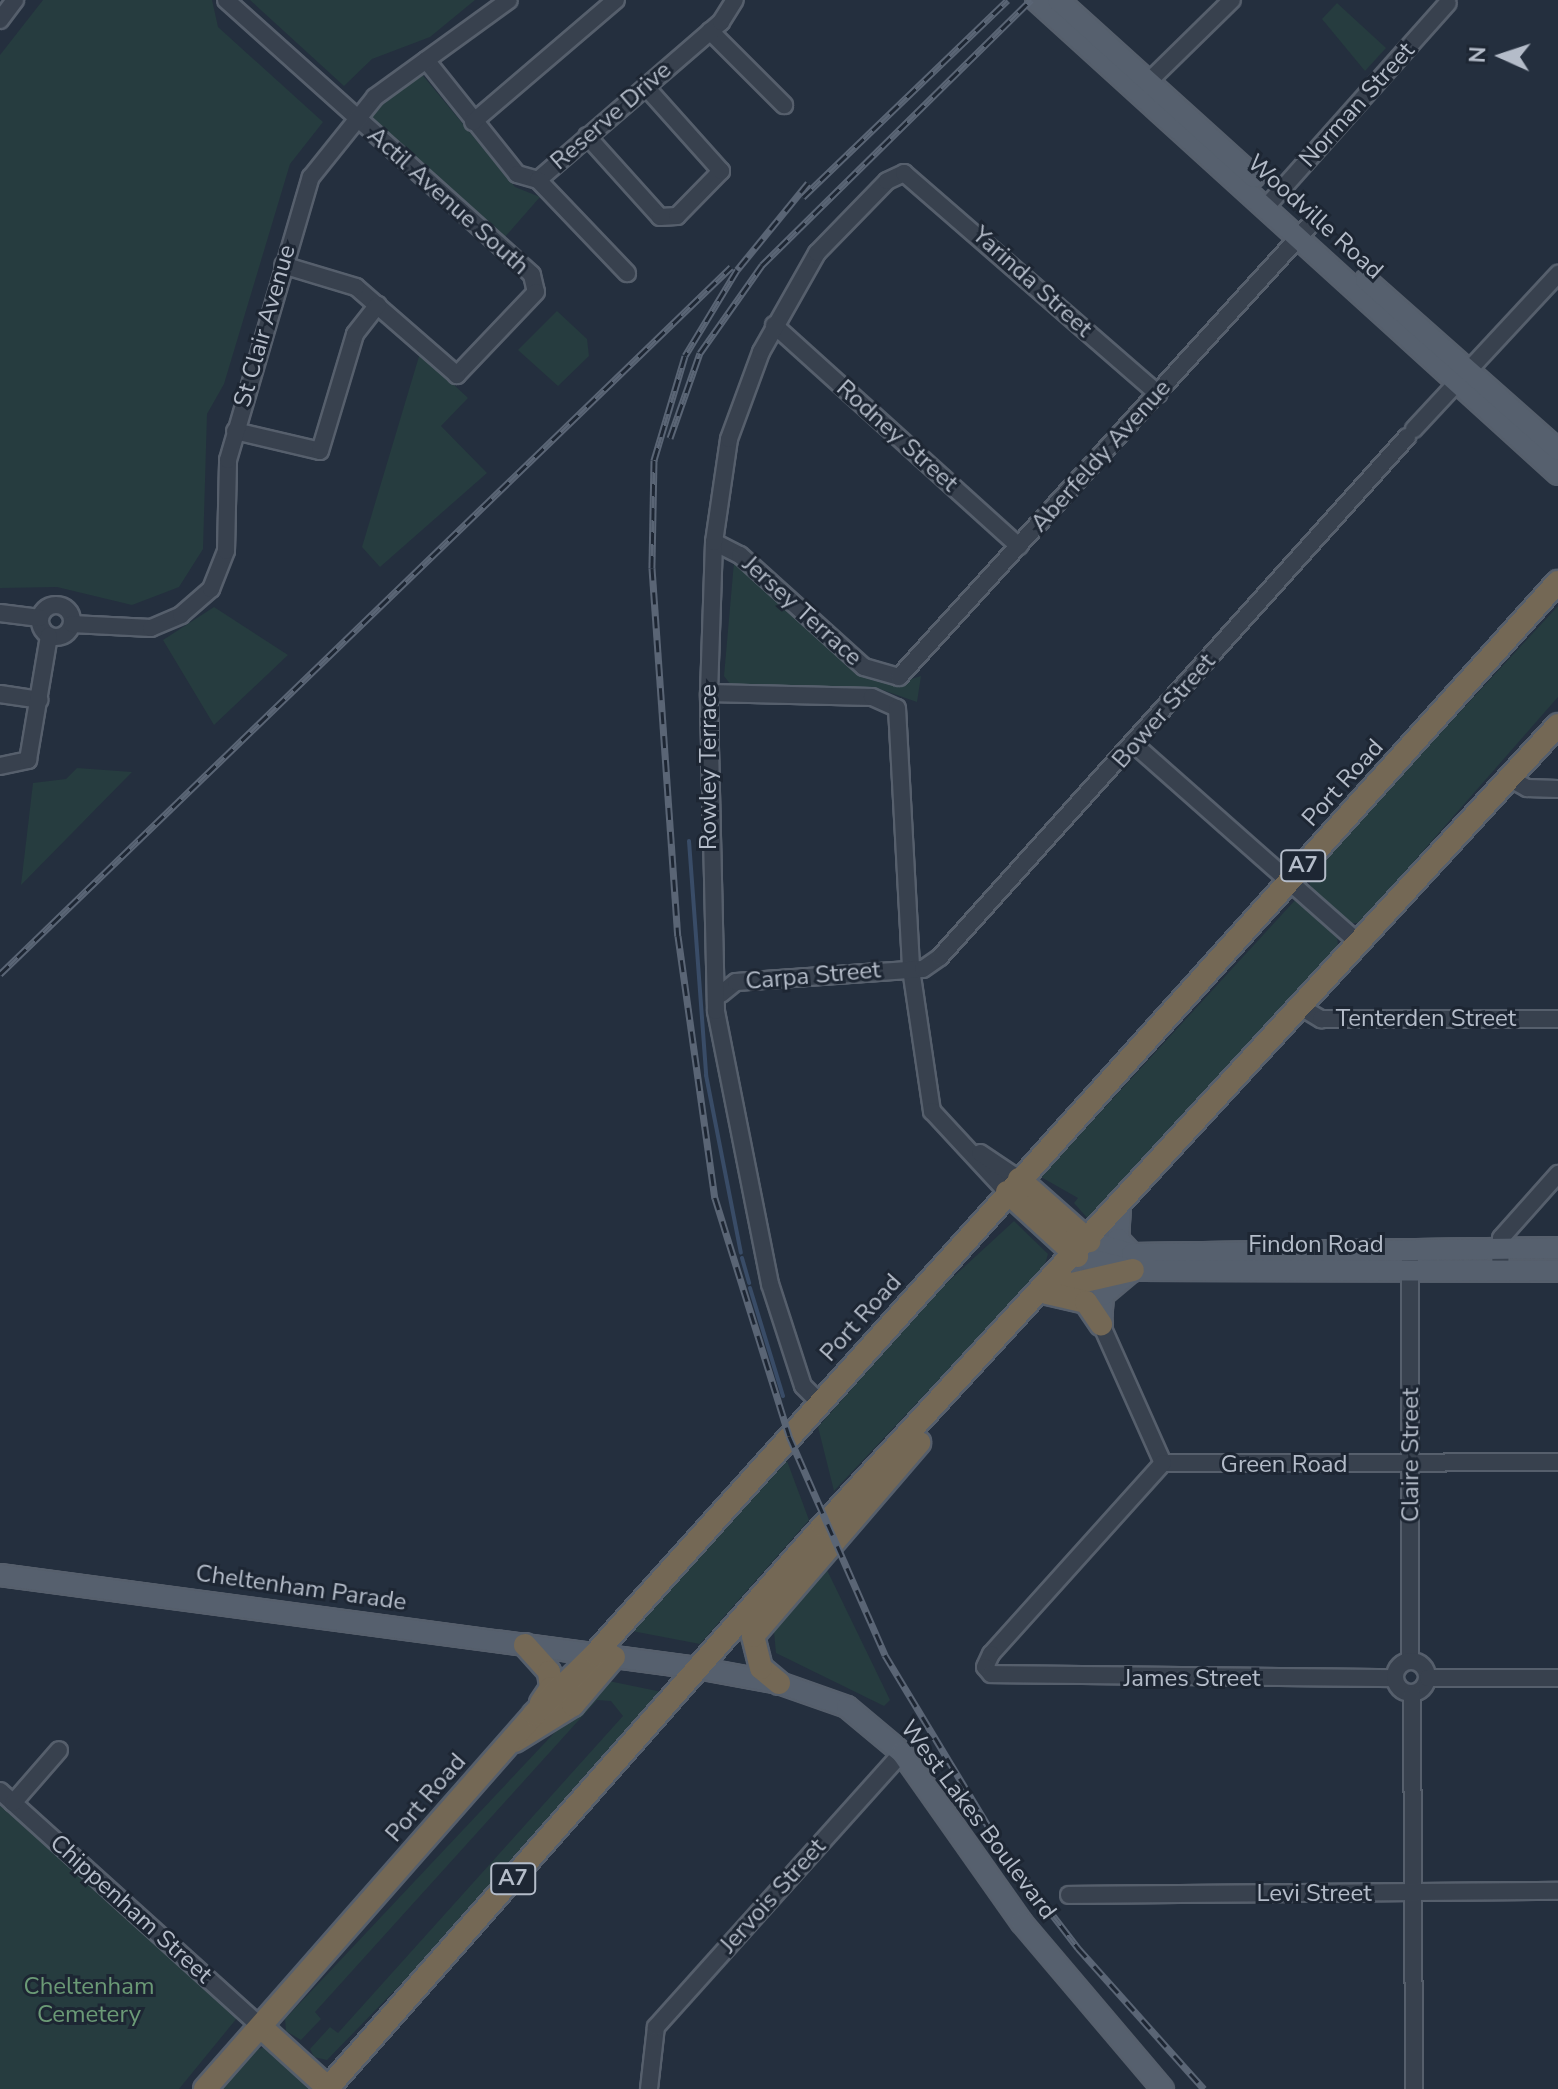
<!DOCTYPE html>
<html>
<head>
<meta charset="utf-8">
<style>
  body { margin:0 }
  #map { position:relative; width:1558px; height:2089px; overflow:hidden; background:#242f3e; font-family:"Nunito Sans",sans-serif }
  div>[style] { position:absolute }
  .green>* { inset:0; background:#263c3f }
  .stream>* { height:4px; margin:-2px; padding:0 2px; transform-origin:2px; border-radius:2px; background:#394c67 }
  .roads { filter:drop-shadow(2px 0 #565f6c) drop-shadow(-2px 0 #565f6c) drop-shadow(0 2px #565f6c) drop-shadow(0 -2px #565f6c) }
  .minor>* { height:16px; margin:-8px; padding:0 8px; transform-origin:8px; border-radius:8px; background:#38414e }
  .minor>.ring { margin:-8px; padding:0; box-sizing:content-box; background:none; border:16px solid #38414e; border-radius:50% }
  .major>* { height:20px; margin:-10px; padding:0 10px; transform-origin:10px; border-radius:10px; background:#56606e }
  .highway>* { height:22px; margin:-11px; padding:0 11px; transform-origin:11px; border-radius:11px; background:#746855 }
  .rail>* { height:7px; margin-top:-3.5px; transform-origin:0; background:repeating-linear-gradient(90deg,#1d2633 0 12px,#5a6575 0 24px); box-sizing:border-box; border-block:2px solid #5a6575 }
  span { translate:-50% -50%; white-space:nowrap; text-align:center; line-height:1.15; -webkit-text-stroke:6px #1d2633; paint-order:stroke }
  .shield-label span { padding:2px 6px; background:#1d2633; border:2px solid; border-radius:6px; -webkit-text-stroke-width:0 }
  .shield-label { font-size:22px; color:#b4bcc9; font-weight:700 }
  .street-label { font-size:24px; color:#b4bcc9 }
  .park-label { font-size:24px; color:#6b9a76 }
  .north { position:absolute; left:1462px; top:16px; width:80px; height:80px; -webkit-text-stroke:6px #1d2633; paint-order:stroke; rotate:273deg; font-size:22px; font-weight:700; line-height:32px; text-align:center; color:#b4bcc9 }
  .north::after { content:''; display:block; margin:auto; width:28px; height:36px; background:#b4bcc9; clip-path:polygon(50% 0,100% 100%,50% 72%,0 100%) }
</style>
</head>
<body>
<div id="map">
  <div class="green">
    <div style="clip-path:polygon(43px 0,212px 0,218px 27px,323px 122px,290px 164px,224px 384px,207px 414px,203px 549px,179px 587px,132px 605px,57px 587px,0 588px,0 55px)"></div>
    <div style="clip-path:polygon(250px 0,475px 0,430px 37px,372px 59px,344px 86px)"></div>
    <div style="clip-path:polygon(1337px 3px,1386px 48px,1365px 71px,1322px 19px)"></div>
    <div style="clip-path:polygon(420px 72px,515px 187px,540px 197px,504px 238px,365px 117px,383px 94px)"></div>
    <div style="clip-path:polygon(557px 311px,587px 339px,589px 356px,558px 386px,518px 350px)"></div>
    <div style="clip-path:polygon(420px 353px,468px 398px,441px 426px,487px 473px,380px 567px,362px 547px)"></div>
    <div style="clip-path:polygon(734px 562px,869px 679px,892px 685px,921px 676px,917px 702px,874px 687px,731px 685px,724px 676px)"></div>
    <div style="clip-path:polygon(1558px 606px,1558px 697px,1360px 923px,1350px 923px,1310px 888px,1310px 874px)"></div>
    <div style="clip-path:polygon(214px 607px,288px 655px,214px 725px,163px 640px)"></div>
    <div style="clip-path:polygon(77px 768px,132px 772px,21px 885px,33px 783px,66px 779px)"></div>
    <div style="clip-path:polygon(1297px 898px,1337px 934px,1338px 948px,1089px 1220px,1074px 1203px,1078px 1198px,1041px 1177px)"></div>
    <div style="clip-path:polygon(1014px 1221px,1048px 1254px,1044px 1268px,834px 1491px,818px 1427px,937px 1292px)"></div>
    <div style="clip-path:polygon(787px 1461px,809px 1520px,700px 1644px,632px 1631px)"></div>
    <div style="clip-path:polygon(827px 1570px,890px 1700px,884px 1706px,776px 1653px,774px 1632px)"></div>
    <div style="clip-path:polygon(604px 1680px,662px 1692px,500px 1882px,327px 2060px,314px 2057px,310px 2049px,330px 2027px,338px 2033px,623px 1716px,611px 1701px,597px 1700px,315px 2012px,321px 2019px,301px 2040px,286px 2031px,285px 2019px)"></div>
    <div style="clip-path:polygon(0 1804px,237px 2018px,179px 2089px,0 2089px)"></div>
    <div style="clip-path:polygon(267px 2047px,308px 2089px,223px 2089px,258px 2049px)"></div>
  </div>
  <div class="stream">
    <div style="left:689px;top:841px;width:235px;rotate:85.8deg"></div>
    <div style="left:706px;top:1075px;width:181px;rotate:78.9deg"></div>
    <div style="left:742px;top:1258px;width:26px;rotate:74deg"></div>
    <div style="left:750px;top:1288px;width:113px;rotate:73deg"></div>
  </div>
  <div class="roads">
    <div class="minor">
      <div style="left:226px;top:0;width:411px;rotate:41.9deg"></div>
      <div style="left:532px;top:275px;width:17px;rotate:77deg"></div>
      <div style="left:536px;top:292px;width:115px;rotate:133.6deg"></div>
      <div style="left:457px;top:375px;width:134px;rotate:-138.9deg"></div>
      <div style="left:356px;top:287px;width:76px;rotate:-163.2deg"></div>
      <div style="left:0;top:20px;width:25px;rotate:-53deg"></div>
      <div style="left:710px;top:31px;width:105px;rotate:45deg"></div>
      <div style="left:426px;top:60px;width:146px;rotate:51.4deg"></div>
      <div style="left:517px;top:174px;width:22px;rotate:16deg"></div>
      <div style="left:538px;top:180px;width:242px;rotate:-40.8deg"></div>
      <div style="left:721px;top:22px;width:26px;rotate:-58deg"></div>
      <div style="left:1141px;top:89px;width:127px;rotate:-44.4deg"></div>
      <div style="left:473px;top:122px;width:188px;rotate:-40.5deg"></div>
      <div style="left:587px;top:136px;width:109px;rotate:48deg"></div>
      <div style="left:660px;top:217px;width:17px;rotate:-3deg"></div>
      <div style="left:677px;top:216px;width:63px;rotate:-45.6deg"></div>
      <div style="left:721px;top:171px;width:113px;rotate:-131.8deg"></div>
      <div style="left:538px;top:180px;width:129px;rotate:46.3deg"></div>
      <div style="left:1266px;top:207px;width:273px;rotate:-48.3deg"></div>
      <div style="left:774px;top:325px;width:330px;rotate:42.1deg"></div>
      <div style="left:1414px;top:429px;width:212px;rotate:-47.1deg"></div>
      <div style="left:235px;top:431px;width:87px;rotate:13.2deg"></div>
      <div style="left:320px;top:451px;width:122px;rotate:-73.3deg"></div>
      <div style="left:355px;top:334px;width:37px;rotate:-52deg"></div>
      <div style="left:714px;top:542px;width:29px;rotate:27deg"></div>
      <div style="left:740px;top:555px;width:167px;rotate:42.1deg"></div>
      <div style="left:864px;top:667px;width:36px;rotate:16deg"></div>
      <div style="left:899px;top:677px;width:608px;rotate:-47.73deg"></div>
      <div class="ring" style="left:40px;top:605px;width:16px;height:16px"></div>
      <div style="left:0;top:613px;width:40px;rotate:7.1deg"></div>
      <div style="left:72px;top:624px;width:79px;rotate:2.9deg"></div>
      <div style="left:151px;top:628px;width:33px;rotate:-23deg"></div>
      <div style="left:181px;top:615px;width:40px;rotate:-41deg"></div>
      <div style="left:211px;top:589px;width:41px;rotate:-68.5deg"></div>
      <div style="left:226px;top:551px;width:91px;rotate:-88.7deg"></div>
      <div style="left:228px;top:460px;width:295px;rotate:-73.7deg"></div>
      <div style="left:311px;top:177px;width:102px;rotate:-51.3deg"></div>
      <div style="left:375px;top:97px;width:165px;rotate:-35.9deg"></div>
      <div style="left:709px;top:693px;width:163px;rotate:1.4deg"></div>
      <div style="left:872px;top:697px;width:27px;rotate:24deg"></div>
      <div style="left:897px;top:708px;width:261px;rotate:86.9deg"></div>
      <div style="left:911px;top:969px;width:144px;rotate:81.6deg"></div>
      <div style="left:932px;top:1111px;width:110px;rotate:47.2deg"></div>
      <div style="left:0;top:694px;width:40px;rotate:8.5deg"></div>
      <div style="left:1135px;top:745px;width:298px;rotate:41.5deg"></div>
      <div style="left:0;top:766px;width:29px;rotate:-12deg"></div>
      <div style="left:28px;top:760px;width:126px;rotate:-80.4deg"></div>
      <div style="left:1509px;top:778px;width:21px;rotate:29deg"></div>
      <div style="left:1527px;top:788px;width:31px;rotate:2deg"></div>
      <div style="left:721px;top:994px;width:19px;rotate:-39deg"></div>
      <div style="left:736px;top:982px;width:187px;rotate:-4deg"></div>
      <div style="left:923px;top:969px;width:21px;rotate:-35deg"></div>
      <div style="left:940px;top:957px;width:699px;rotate:-48.07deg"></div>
      <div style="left:1299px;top:1006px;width:26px;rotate:31deg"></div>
      <div style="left:1321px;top:1019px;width:237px"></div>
      <div style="left:980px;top:1153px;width:47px;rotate:33.7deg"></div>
      <div style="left:1410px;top:1259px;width:402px;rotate:90deg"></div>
      <div style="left:1500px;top:1271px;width:33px;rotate:-88deg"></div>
      <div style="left:1501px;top:1238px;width:86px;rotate:-48.3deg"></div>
      <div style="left:1101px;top:1324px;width:152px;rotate:66deg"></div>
      <div style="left:1163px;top:1463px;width:395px;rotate:-0.1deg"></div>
      <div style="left:820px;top:1403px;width:24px;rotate:-135deg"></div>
      <div style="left:803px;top:1386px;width:107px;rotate:-107.9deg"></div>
      <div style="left:770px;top:1284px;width:278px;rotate:-101.2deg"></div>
      <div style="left:716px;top:1011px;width:318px;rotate:-91.3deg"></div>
      <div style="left:709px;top:693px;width:151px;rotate:-88.1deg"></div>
      <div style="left:714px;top:542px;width:104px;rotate:-81.7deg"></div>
      <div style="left:729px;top:439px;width:93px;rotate:-69.8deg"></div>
      <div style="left:761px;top:352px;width:114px;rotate:-60.5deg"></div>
      <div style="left:817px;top:253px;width:100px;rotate:-45.8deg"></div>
      <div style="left:887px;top:181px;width:19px;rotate:-25deg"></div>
      <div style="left:904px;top:173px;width:337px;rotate:41deg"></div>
      <div style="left:1163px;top:1463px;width:257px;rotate:132deg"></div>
      <div style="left:991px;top:1654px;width:14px;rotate:115deg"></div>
      <div style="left:985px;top:1667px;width:9px;rotate:49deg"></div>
      <div style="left:991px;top:1674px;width:404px;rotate:0.6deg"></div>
      <div class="ring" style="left:1395px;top:1661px;width:16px;height:16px"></div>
      <div style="left:1428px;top:1678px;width:130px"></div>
      <div style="left:1412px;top:1694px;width:395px;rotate:89.7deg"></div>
      <div style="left:0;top:1791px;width:352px;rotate:42.1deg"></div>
      <div style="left:13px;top:1803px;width:70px;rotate:-49deg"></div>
      <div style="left:1069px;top:1895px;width:489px;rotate:-0.5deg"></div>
      <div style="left:649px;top:2089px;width:62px;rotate:-83.6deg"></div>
      <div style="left:656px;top:2027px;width:368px;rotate:-48.1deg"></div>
    </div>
    <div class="major">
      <div style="left:1036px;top:0;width:705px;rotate:42.24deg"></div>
      <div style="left:1058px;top:0;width:264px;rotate:42.1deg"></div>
      <div style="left:1366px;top:280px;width:256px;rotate:41.5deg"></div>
      <div style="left:1120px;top:1205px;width:34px;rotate:93deg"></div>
      <div style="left:1118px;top:1239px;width:21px;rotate:47deg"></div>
      <div style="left:1089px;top:1241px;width:45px;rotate:16.8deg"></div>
      <div style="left:1132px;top:1254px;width:426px;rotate:-0.8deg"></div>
      <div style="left:1077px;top:1256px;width:58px;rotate:14deg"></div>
      <div style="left:1133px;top:1270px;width:425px;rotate:0.1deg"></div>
      <div style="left:1101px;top:1324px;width:29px;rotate:-86deg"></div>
      <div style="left:1103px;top:1295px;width:35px;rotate:-40deg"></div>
      <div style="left:0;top:1575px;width:703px;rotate:7.6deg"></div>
      <div style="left:697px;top:1668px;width:83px;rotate:10.4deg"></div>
      <div style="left:779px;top:1683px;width:72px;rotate:19.4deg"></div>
      <div style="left:847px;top:1707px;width:72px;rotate:39.9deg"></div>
      <div style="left:902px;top:1753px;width:208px;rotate:54.8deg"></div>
      <div style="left:1022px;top:1923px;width:218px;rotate:49.7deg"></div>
    </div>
    <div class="highway">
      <div style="left:1019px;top:1179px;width:94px;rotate:41.5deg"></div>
      <div style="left:1007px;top:1192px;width:95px;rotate:42.4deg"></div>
      <div style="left:1050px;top:1289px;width:85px;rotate:-12.9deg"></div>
      <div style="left:1047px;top:1293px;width:40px;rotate:13deg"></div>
      <div style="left:1086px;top:1302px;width:27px;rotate:56deg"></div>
      <div style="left:525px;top:1645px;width:36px;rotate:48deg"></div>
      <div style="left:549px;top:1672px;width:16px;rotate:83deg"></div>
      <div style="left:551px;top:1688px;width:18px;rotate:124deg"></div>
      <div style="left:779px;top:1683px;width:23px;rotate:-140deg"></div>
      <div style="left:761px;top:1668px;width:33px;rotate:-104deg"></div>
      <div style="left:753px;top:1636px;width:255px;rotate:-49.3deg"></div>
      <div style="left:515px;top:1741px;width:68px;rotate:-31.8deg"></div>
      <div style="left:573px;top:1705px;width:63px;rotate:-49.5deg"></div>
      <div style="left:261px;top:2027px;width:91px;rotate:42.3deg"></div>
      <div style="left:205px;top:2089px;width:499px;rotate:-48.7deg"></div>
      <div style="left:534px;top:1714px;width:86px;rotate:-44.5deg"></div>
      <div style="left:595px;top:1654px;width:1441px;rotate:-48.07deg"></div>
      <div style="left:327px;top:2089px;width:750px;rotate:-48.62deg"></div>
      <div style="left:823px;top:1526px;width:1087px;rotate:-47.46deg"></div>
    </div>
  </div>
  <div class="rail">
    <div style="left:808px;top:183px;width:112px;rotate:129.2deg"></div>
    <div style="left:737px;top:270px;width:100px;rotate:121.2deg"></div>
    <div style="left:685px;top:356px;width:109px;rotate:106.6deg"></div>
    <div style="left:654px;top:460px;width:108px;rotate:91.1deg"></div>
    <div style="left:652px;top:568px;width:369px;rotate:86deg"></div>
    <div style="left:678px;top:936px;width:265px;rotate:82deg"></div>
    <div style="left:715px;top:1198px;width:249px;rotate:72.7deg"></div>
    <div style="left:789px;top:1436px;width:239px;rotate:66.3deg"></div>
    <div style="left:885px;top:1655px;width:227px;rotate:58.9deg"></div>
    <div style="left:1002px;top:1849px;width:125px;rotate:52.5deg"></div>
    <div style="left:1078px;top:1948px;width:189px;rotate:48.2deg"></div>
    <div style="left:803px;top:197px;width:284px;rotate:-43.9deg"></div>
    <div style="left:670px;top:438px;width:90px;rotate:-70.6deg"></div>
    <div style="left:700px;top:353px;width:108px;rotate:-54.8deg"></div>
    <div style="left:762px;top:265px;width:378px;rotate:-44.6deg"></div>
    <div style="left:0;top:974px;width:1017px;rotate:-44.04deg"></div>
  </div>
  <div class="shield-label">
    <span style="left:1303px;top:866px">A7</span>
    <span style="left:513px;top:1879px">A7</span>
  </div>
  <div class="street-label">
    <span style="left:1357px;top:105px;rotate:-48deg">Norman Street</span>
    <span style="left:611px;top:116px;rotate:-41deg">Reserve Drive</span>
    <span style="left:448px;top:201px;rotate:42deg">Actil Avenue South</span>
    <span style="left:1315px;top:217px;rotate:42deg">Woodville Road</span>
    <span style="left:1032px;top:282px;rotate:42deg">Yarinda Street</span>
    <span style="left:265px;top:326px;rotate:-74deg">St Clair Avenue</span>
    <span style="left:897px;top:436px;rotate:42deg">Rodney Street</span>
    <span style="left:1101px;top:456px;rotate:-48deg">Aberfeldy Avenue</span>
    <span style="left:802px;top:611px;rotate:42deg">Jersey Terrace</span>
    <span style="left:1164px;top:711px;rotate:-49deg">Bower Street</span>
    <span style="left:709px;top:767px;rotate:-90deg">Rowley Terrace</span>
    <span style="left:1343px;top:783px;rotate:-48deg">Port Road</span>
    <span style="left:813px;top:976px;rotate:-5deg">Carpa Street</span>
    <span style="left:1426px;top:1019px">Tenterden Street</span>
    <span style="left:1316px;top:1245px">Findon Road</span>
    <span style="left:861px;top:1318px;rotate:-48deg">Port Road</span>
    <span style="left:1411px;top:1455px;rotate:-90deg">Claire Street</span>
    <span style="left:1284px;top:1465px">Green Road</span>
    <span style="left:301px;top:1588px;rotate:8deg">Cheltenham Parade</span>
    <span style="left:1192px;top:1679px">James Street</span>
    <span style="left:426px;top:1798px;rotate:-49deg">Port Road</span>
    <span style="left:978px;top:1820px;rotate:53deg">West Lakes Boulevard</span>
    <span style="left:1314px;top:1894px">Levi Street</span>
    <span style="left:773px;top:1896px;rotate:-48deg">Jervois Street</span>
    <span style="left:131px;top:1909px;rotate:42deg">Chippenham Street</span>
  </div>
  <div class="park-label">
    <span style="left:89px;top:2001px">Cheltenham<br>Cemetery</span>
  </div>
  <div class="north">N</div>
</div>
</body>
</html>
